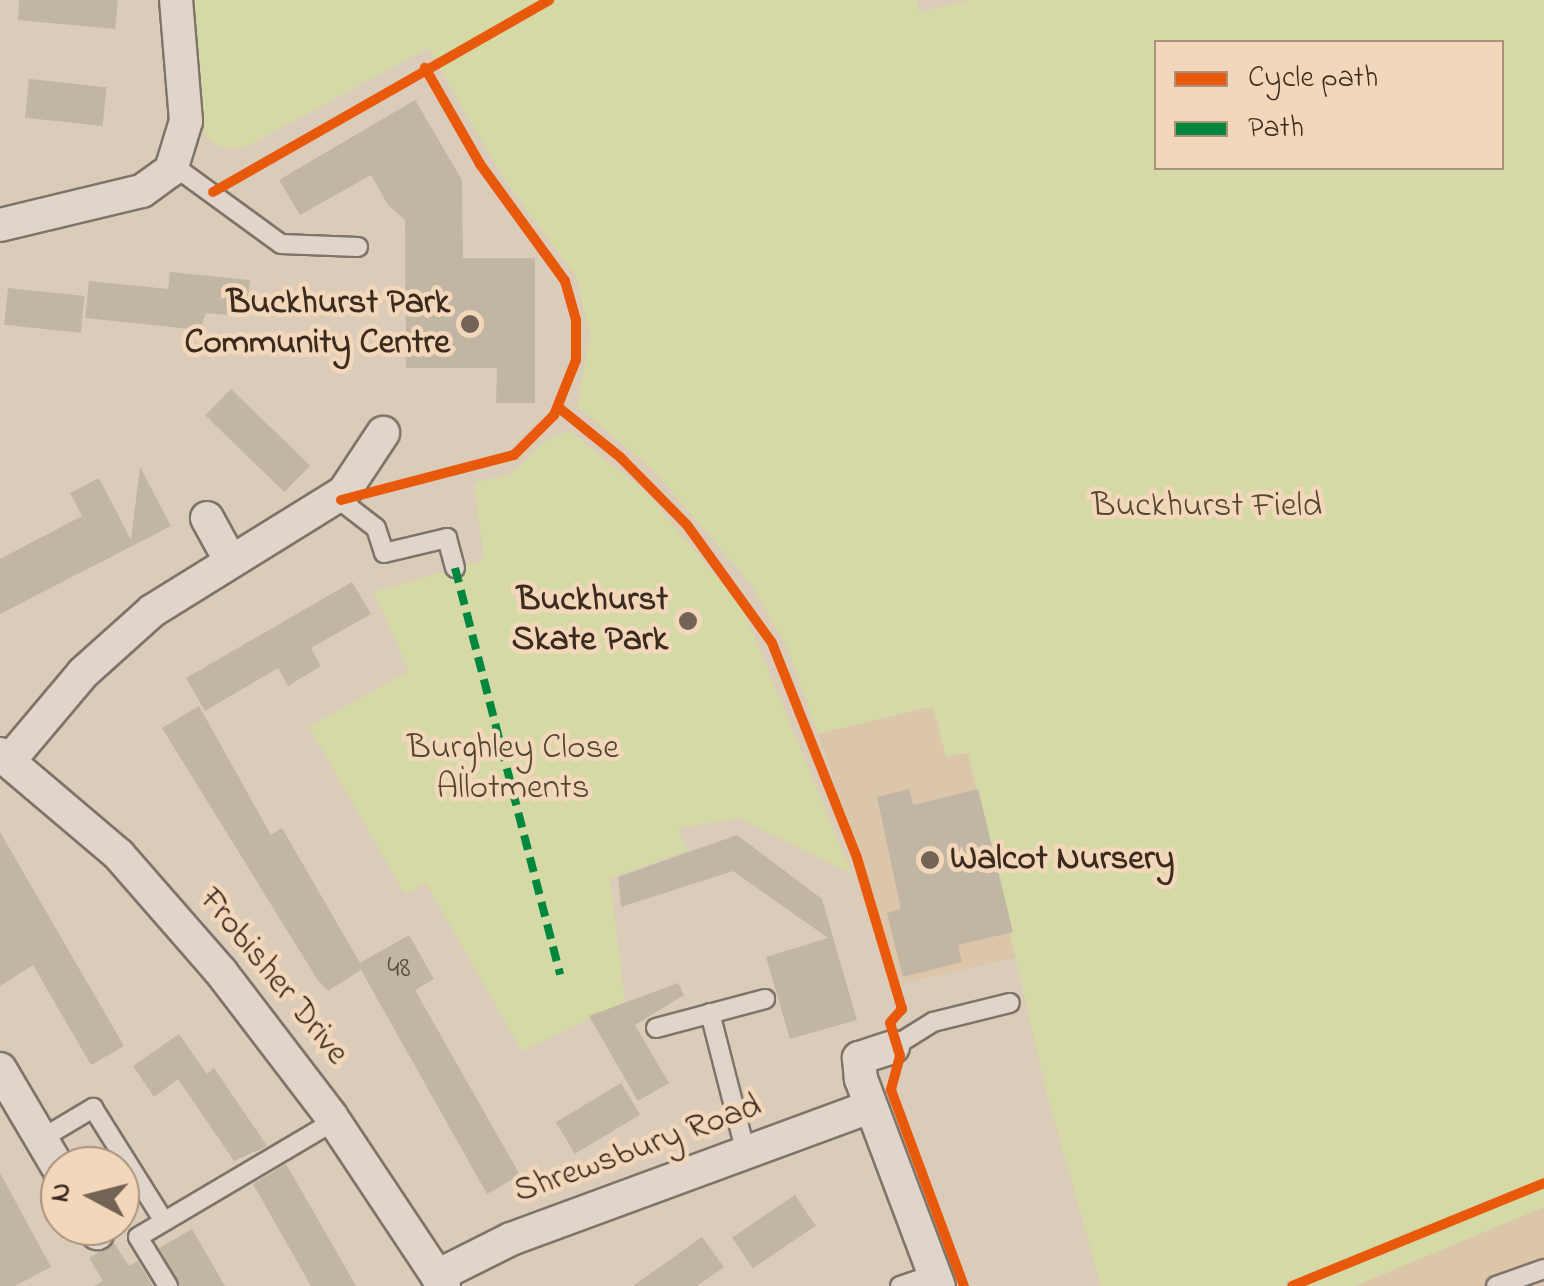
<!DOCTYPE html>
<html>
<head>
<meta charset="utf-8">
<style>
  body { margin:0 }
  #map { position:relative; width:1544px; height:1286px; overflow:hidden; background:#dbccb9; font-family:"Indie Flower",sans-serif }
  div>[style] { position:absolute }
  .built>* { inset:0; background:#dcc6aa }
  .green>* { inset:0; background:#d4d9a6 }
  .building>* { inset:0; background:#c1b5a4; transform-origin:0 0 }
  .roads { filter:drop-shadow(2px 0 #7e7469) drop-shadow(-2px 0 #7e7469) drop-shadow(0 2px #7e7469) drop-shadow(0 -2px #7e7469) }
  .service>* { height:18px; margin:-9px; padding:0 9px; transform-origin:9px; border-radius:9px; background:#dfd5ca }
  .minor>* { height:32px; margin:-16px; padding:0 16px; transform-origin:16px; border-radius:16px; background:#dfd5ca }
  .quiet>* { height:8px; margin-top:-4px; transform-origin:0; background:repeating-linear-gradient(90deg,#00873e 0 15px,transparent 0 23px) }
  .cycleway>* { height:10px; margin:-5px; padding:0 5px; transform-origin:5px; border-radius:5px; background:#e8590c }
  .dots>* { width:28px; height:28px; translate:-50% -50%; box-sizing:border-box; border:5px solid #f3d7ba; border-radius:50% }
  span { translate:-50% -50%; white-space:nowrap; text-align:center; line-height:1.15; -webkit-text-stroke:9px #f3d7ba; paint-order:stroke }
  .number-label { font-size:30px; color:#5c4d40 }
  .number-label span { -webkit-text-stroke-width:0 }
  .poi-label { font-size:35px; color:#3b2a1e; font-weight:700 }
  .right { translate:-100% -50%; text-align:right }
  .left { translate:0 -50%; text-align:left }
  .park-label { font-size:35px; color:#514630 }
  .street-label { font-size:35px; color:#3b2a1e }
  .legend { position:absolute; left:1154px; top:40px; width:350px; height:130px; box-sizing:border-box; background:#f3d7ba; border:2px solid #a9927c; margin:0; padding:12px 18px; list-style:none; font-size:30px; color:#3b2a1e }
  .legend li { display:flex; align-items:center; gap:20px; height:50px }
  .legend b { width:50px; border:2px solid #a9927c }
  .north { position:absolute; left:40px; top:1146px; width:100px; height:100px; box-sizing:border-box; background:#f3d7ba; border:2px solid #a9927c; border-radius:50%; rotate:277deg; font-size:28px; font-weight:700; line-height:40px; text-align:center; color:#3b2a1e }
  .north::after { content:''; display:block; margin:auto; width:35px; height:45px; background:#736354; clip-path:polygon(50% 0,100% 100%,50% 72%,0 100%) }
</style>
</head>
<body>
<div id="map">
  <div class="built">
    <div style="clip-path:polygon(934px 706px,946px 757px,968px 752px,1018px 957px,900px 984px,818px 734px)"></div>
    <div style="clip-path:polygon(1544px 1207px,1544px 1286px,1355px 1286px,1368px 1280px)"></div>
  </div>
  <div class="green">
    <div style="clip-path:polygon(evenodd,189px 0,917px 0,919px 12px,971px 0,1544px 0,1544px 1207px,1355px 1286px,1101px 1286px,1047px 1094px,968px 753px,946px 757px,933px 706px,818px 734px,787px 647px,751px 584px,654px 471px,577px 406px,590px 335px,576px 276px,505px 181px,428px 48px,246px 147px,221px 148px,206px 137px,189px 0,1156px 42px,1502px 42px,1502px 168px,1156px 168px,1156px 42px)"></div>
    <div style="clip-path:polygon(570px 431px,647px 493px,743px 609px,852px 874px,739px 818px,678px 828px,687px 851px,610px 878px,625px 1002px,522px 1051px,426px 883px,405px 894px,309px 727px,409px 671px,374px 592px,484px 560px,474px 483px,511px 474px,549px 438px)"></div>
  </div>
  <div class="building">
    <div style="clip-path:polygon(19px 0,118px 0,115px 29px,18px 20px)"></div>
    <div style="left:29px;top:79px;width:78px;height:39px;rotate:6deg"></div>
    <div style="clip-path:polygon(415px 100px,462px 180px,463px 258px,535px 258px,535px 403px,496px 403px,497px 368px,406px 368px,405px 220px,388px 205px,371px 175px,300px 215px,279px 180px)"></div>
    <div style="clip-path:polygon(170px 272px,250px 280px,246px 317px,206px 313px,200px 330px,85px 318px,89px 281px,168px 289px)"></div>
    <div style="left:8px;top:288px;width:77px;height:37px;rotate:6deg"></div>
    <div style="left:231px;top:389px;width:110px;height:37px;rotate:44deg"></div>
    <div style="clip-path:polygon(140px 467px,171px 526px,0 614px,0 559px,82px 516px,70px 493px,99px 478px,131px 540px)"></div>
    <div style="clip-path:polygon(352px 582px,371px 614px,311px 648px,321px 666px,288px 686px,278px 668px,205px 711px,186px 678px)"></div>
    <div style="clip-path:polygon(199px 706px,271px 835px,282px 828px,360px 963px,409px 935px,434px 979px,415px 990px,520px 1175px,487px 1194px,361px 970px,328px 991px,317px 979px,162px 728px)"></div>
    <div style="clip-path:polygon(909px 789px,913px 805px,978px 789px,1013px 932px,958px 945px,962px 962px,903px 977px,887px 913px,901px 909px,877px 797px)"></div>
    <div style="clip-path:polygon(0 832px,124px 1046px,91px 1065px,33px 965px,0 986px)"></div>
    <div style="clip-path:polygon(737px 835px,822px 899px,857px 1020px,790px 1039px,766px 957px,828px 938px,733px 871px,621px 907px,618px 877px)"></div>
    <div style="clip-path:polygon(678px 983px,684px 995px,635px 1025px,669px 1083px,638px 1101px,589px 1016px)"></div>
    <div style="clip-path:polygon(179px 1034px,207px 1074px,214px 1068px,267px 1146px,234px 1161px,178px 1079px,154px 1097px,133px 1066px)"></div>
    <div style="left:621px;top:1083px;width:37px;height:76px;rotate:59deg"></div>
    <div style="clip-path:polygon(286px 1164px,324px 1230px,356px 1286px,311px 1286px,253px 1184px)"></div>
    <div style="clip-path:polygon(0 1173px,51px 1267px,15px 1286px,0 1286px)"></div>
    <div style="left:795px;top:1195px;width:37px;height:76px;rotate:56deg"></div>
    <div style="clip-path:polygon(192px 1229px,225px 1286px,180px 1286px,159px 1248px)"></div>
    <div style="clip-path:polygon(702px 1237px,724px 1267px,697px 1286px,633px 1286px)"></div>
    <div style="clip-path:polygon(114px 1243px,129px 1266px,138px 1261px,153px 1286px,94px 1286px,103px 1281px,89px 1258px)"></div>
  </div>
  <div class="roads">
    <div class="service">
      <div style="left:174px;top:166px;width:132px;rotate:36.1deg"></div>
      <div style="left:281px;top:244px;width:77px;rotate:2.2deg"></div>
      <div style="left:337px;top:498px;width:49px;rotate:37.6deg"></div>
      <div style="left:376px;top:528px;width:26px;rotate:72deg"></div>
      <div style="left:384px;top:553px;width:65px;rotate:-13.4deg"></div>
      <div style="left:447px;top:538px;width:31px;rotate:75deg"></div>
      <div style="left:710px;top:1013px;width:145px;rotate:75.6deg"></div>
      <div style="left:656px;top:1028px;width:113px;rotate:-14.9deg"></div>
      <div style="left:893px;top:1047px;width:47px;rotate:-32deg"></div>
      <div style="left:933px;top:1022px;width:79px;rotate:-13.9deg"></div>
      <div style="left:41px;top:1139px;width:61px;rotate:-30.8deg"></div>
      <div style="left:93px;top:1108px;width:133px;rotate:57.9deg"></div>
      <div style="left:168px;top:1286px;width:57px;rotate:-121.5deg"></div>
      <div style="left:138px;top:1237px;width:228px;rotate:-30.6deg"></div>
      <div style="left:900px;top:1286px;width:37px;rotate:-19deg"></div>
      <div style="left:1496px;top:1286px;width:51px;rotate:-19.5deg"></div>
    </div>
    <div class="minor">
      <div style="left:0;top:225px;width:146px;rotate:-13.5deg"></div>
      <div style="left:142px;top:191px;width:36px;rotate:-36deg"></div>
      <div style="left:171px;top:170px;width:51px;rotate:-73deg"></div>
      <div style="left:186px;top:121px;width:121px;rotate:-94.7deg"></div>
      <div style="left:207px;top:518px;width:48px;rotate:61.3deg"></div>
      <div style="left:0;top:754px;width:156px;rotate:40.3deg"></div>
      <div style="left:119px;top:855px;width:155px;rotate:48.9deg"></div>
      <div style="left:221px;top:972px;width:181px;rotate:52.6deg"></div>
      <div style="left:331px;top:1116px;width:204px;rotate:56.4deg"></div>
      <div style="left:9px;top:761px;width:115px;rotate:-49.9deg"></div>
      <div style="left:83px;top:673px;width:93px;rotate:-41.9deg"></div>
      <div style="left:152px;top:611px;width:226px;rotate:-31.8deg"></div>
      <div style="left:344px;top:492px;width:71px;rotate:-56.5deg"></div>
      <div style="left:893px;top:1047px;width:36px;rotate:162deg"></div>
      <div style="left:859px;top:1058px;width:21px;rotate:85deg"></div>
      <div style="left:861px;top:1079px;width:221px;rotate:69.4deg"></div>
      <div style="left:0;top:1069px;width:118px;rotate:59.5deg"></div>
      <div style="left:92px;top:1226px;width:9px;rotate:54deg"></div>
      <div style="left:437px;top:1276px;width:83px;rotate:-26.6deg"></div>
      <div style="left:511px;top:1239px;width:382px;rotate:-20.2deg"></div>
    </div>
  </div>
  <div class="quiet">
    <div style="left:455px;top:568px;width:420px;rotate:75.5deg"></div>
  </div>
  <div class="cycleway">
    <div style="left:213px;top:192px;width:387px;rotate:-29.7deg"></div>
    <div style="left:558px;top:407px;width:80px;rotate:38.9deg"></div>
    <div style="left:620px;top:457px;width:95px;rotate:45.4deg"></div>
    <div style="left:687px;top:525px;width:145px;rotate:54.2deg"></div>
    <div style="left:772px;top:643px;width:231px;rotate:68.4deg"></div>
    <div style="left:857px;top:858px;width:158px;rotate:73.4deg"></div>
    <div style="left:902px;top:1009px;width:18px;rotate:131deg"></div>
    <div style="left:890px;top:1023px;width:34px;rotate:73deg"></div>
    <div style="left:900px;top:1056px;width:35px;rotate:105deg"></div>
    <div style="left:891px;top:1090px;width:209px;rotate:69.6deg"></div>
    <div style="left:341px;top:500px;width:179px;rotate:-14.6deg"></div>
    <div style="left:514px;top:455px;width:57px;rotate:-45deg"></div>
    <div style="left:554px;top:415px;width:59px;rotate:-68.2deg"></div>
    <div style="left:576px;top:360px;width:40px;rotate:-90deg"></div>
    <div style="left:576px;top:320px;width:41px;rotate:-105.8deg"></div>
    <div style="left:565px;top:281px;width:145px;rotate:-126deg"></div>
    <div style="left:480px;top:164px;width:111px;rotate:-119.8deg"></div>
    <div style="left:1292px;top:1286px;width:272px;rotate:-22.2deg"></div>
  </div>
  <div class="dots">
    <div style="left:470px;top:324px;background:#736354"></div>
    <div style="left:688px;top:621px;background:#736354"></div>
    <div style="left:930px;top:860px;background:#736354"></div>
  </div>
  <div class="number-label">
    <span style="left:399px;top:969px">48</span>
  </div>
  <div class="poi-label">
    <span class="right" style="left:450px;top:324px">Buckhurst Park<br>Community Centre</span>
    <span class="right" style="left:668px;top:621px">Buckhurst<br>Skate Park</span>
    <span class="left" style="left:950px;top:860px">Walcot Nursery</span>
  </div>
  <div class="park-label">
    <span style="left:1207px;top:507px">Buckhurst Field</span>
    <span style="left:513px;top:769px">Burghley Close<br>Allotments</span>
  </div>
  <div class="street-label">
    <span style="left:273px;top:977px;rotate:51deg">Frobisher Drive</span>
    <span style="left:638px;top:1150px;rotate:-20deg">Shrewsbury Road</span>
  </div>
  <ul class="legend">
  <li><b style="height:12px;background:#e8590c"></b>Cycle path</li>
  <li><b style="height:12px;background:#00873e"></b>Path</li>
  </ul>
  <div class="north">N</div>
</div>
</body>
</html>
